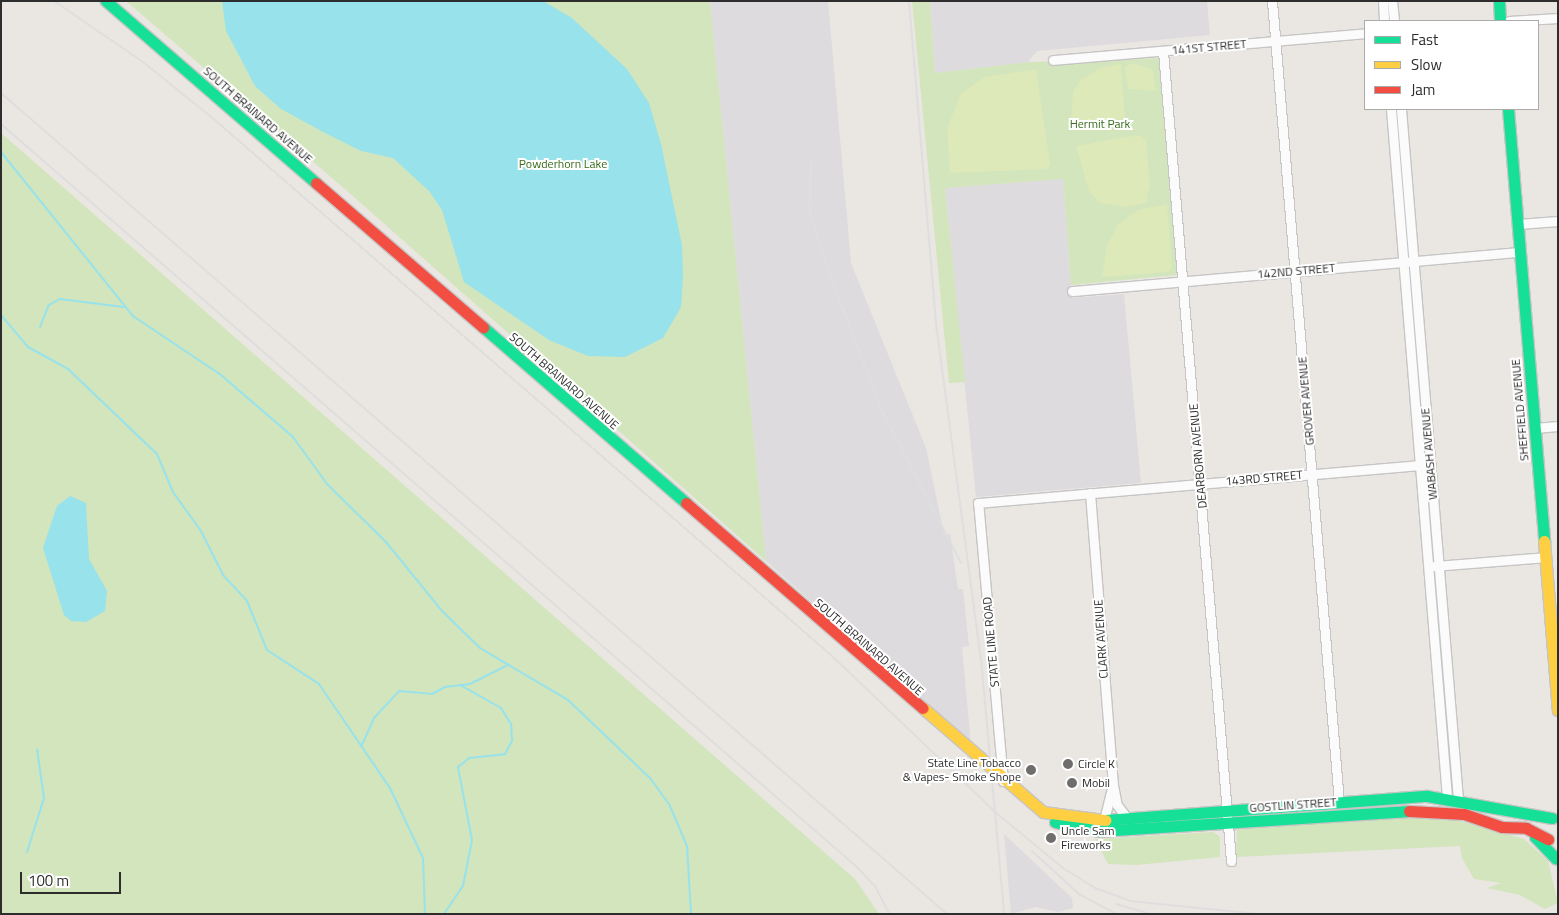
<!DOCTYPE html>
<html>
<head>
<meta charset="utf-8">
<style>
  body { margin:0 }
  #map { position:relative; width:1559px; height:915px; overflow:hidden; background:#eae6e2; font-family:"Titillium Web",sans-serif }
  div>[style] { position:absolute }
  .industrial>* { inset:0; background:#dddbde }
  .green>* { inset:0; background:#d2e5bc }
  .pitch>* { inset:0; background:#dee9b9 }
  .water>* { inset:0; background:#97e2eb }
  .stream>* { height:2px; margin:-1px; padding:0 1px; transform-origin:1px; border-radius:1px; background:#97e2eb }
  .roads { filter:drop-shadow(1px 0 #c6c5c5) drop-shadow(-1px 0 #c6c5c5) drop-shadow(0 1px #c6c5c5) drop-shadow(0 -1px #c6c5c5) }
  .street>* { height:9px; margin:-4.5px; padding:0 4.5px; transform-origin:4.5px; border-radius:4.5px; background:#fcfbfb }
  .fast>* { height:11px; margin:-5.5px; padding:0 5.5px; transform-origin:5.5px; border-radius:5.5px; background:#16e098 }
  .slow>* { height:11px; margin:-5.5px; padding:0 5.5px; transform-origin:5.5px; border-radius:5.5px; background:#ffcf43 }
  .jam>* { height:11px; margin:-5.5px; padding:0 5.5px; transform-origin:5.5px; border-radius:5.5px; background:#f24e42 }
  .rail>* { height:2px; margin:-1px; padding:0 1px; transform-origin:1px; border-radius:1px; background:#dfdedf }
  .dots>* { width:14px; height:14px; translate:-50% -50%; box-sizing:border-box; border:2px solid #fff; border-radius:50% }
  span { translate:-50% -50%; white-space:nowrap; text-align:center; line-height:1.15; -webkit-text-stroke:4px #fff; paint-order:stroke }
  .street-label { font-size:12px; color:#2d2d2d }
  .park-label { font-size:12px; color:#376b1b }
  .poi-label { font-size:12px; color:#2d2d2d }
  .right { translate:-100% -50%; text-align:right }
  .left { translate:0 -50%; text-align:left }
  .frame { position:absolute; inset:0; border:2px solid #2d2d2d; pointer-events:none }
  .legend { position:absolute; left:1364px; top:20px; width:175px; height:90px; box-sizing:border-box; background:#fff; border:1px solid #ababab; margin:0; padding:6px 9px; list-style:none; font-size:15px; color:#2d2d2d }
  .legend li { display:flex; align-items:center; gap:10px; height:25px }
  .legend b { width:25px; border:1px solid #ababab }
  .scale { position:absolute; left:20px; top:872px; width:101px; height:22px; box-sizing:border-box; border:2px solid #2d2d2d; border-top:0; padding-left:6px; font-size:15px; line-height:18px; white-space:nowrap; color:#2d2d2d; -webkit-text-stroke:4px #fff; paint-order:stroke }
</style>
</head>
<body>
<div id="map">
  <div class="industrial">
    <div style="clip-path:polygon(710px 1px,828px 1px,851px 263px,926px 448px,944px 534px,950px 534px,958px 589px,963px 589px,969px 646px,962px 647px,971px 744px,766px 561px)"></div>
    <div style="clip-path:polygon(930px 1px,1207px 1px,1210px 35px,1037px 51px,1028px 62px,935px 73px)"></div>
    <div style="clip-path:polygon(1063px 179px,1072px 298px,1124px 294px,1141px 483px,976px 497px,945px 188px)"></div>
    <div style="clip-path:polygon(1004px 834px,1072px 898px,1073px 908px,1058px 912px,1036px 907px,1011px 914px)"></div>
  </div>
  <div class="green">
    <div style="clip-path:polygon(126px 1px,710px 1px,766px 561px,346px 190px)"></div>
    <div style="clip-path:polygon(912px 1px,930px 1px,935px 73px,1028px 62px,1160px 58px,1177px 275px,1071px 285px,1063px 179px,945px 188px,965px 382px,949px 383px)"></div>
    <div style="clip-path:polygon(1px 133px,855px 879px,879px 914px,1px 914px)"></div>
    <div style="clip-path:polygon(1421px 815px,1442px 816px,1524px 839px,1548px 861px,1558px 903px,1545px 909px,1520px 895px,1487px 888px,1501px 883px,1474px 879px,1462px 858px,1460px 846px,1236px 857px,1237px 830px,1243px 827px)"></div>
    <div style="clip-path:polygon(1213px 832px,1220px 837px,1220px 857px,1136px 865px,1108px 864px,1095px 839px)"></div>
  </div>
  <div class="pitch">
    <div style="clip-path:polygon(1133px 63px,1153px 70px,1156px 91px,1128px 89px,1125px 67px)"></div>
    <div style="clip-path:polygon(1121px 64px,1125px 119px,1071px 123px,1073px 92px,1080px 81px,1100px 68px)"></div>
    <div style="clip-path:polygon(1036px 69px,1050px 165px,1046px 169px,950px 173px,947px 128px,961px 94px,985px 77px)"></div>
    <div style="clip-path:polygon(1139px 135px,1146px 140px,1150px 184px,1146px 203px,1126px 207px,1100px 203px,1089px 191px,1076px 146px)"></div>
    <div style="clip-path:polygon(1167px 204px,1172px 267px,1168px 272px,1102px 277px,1107px 245px,1118px 225px,1138px 210px)"></div>
  </div>
  <div class="water">
    <div style="clip-path:polygon(222px 1px,543px 1px,572px 18px,627px 69px,649px 103px,661px 144px,682px 245px,683px 277px,681px 307px,663px 338px,625px 357px,588px 356px,549px 340px,464px 282px,442px 210px,429px 191px,393px 158px,361px 151px,327px 134px,281px 109px,255px 86px,226px 31px)"></div>
    <div style="clip-path:polygon(70px 496px,86px 503px,89px 559px,107px 591px,105px 611px,86px 622px,71px 621px,64px 615px,43px 548px,57px 506px)"></div>
  </div>
  <div class="stream">
    <div style="left:1px;top:152px;width:211px;rotate:51.2deg"></div>
    <div style="left:133px;top:316px;width:106px;rotate:33.8deg"></div>
    <div style="left:221px;top:375px;width:95px;rotate:40.7deg"></div>
    <div style="left:293px;top:437px;width:58px;rotate:54.1deg"></div>
    <div style="left:327px;top:484px;width:83px;rotate:44.5deg"></div>
    <div style="left:386px;top:542px;width:89px;rotate:50.9deg"></div>
    <div style="left:442px;top:611px;width:53px;rotate:44.2deg"></div>
    <div style="left:480px;top:648px;width:102px;rotate:30.6deg"></div>
    <div style="left:568px;top:700px;width:113px;rotate:43.6deg"></div>
    <div style="left:650px;top:778px;width:34px;rotate:54deg"></div>
    <div style="left:670px;top:806px;width:43px;rotate:67deg"></div>
    <div style="left:687px;top:846px;width:68px;rotate:86.6deg"></div>
    <div style="left:1px;top:315px;width:42px;rotate:49.8deg"></div>
    <div style="left:28px;top:347px;width:46px;rotate:28.8deg"></div>
    <div style="left:68px;top:369px;width:123px;rotate:43.7deg"></div>
    <div style="left:157px;top:454px;width:41px;rotate:67.2deg"></div>
    <div style="left:173px;top:492px;width:48px;rotate:54.3deg"></div>
    <div style="left:201px;top:531px;width:49px;rotate:63.4deg"></div>
    <div style="left:223px;top:575px;width:35px;rotate:47deg"></div>
    <div style="left:247px;top:601px;width:53px;rotate:67.8deg"></div>
    <div style="left:267px;top:650px;width:62px;rotate:33.2deg"></div>
    <div style="left:319px;top:684px;width:126px;rotate:55.7deg"></div>
    <div style="left:390px;top:788px;width:77px;rotate:64.8deg"></div>
    <div style="left:423px;top:858px;width:56px;rotate:88deg"></div>
    <div style="left:40px;top:327px;width:24px;rotate:-68deg"></div>
    <div style="left:49px;top:305px;width:13px;rotate:-29deg"></div>
    <div style="left:60px;top:299px;width:64px;rotate:7.1deg"></div>
    <div style="left:362px;top:745px;width:30px;rotate:-66deg"></div>
    <div style="left:374px;top:718px;width:37px;rotate:-47deg"></div>
    <div style="left:399px;top:691px;width:33px;rotate:5deg"></div>
    <div style="left:432px;top:694px;width:15px;rotate:-28deg"></div>
    <div style="left:445px;top:687px;width:25px;rotate:-7deg"></div>
    <div style="left:470px;top:684px;width:42px;rotate:-26.6deg"></div>
    <div style="left:27px;top:852px;width:57px;rotate:-72.5deg"></div>
    <div style="left:44px;top:798px;width:49px;rotate:-98.1deg"></div>
    <div style="left:444px;top:914px;width:34px;rotate:-56deg"></div>
    <div style="left:463px;top:886px;width:47px;rotate:-78.9deg"></div>
    <div style="left:472px;top:840px;width:74px;rotate:-100.9deg"></div>
    <div style="left:458px;top:767px;width:14px;rotate:-39deg"></div>
    <div style="left:469px;top:758px;width:36px;rotate:-6deg"></div>
    <div style="left:505px;top:754px;width:15px;rotate:-62deg"></div>
    <div style="left:512px;top:741px;width:17px;rotate:-93deg"></div>
    <div style="left:511px;top:724px;width:19px;rotate:-122deg"></div>
    <div style="left:501px;top:708px;width:45px;rotate:-150.6deg"></div>
  </div>
  <div class="roads">
    <div class="street">
      <div style="left:1272px;top:1px;width:804px;rotate:85.22deg"></div>
      <div style="left:1383px;top:1px;width:20px;rotate:87deg"></div>
      <div style="left:1392px;top:1px;width:20px;rotate:84deg"></div>
      <div style="left:1509px;top:21px;width:49px;rotate:-3.5deg"></div>
      <div style="left:1163px;top:51px;width:813px;rotate:85.2deg"></div>
      <div style="left:1053px;top:60px;width:313px;rotate:-4.9deg"></div>
      <div style="left:1391px;top:109px;width:690px;rotate:85.35deg"></div>
      <div style="left:1401px;top:109px;width:693px;rotate:85.28deg"></div>
      <div style="left:1518px;top:224px;width:40px;rotate:-4.3deg"></div>
      <div style="left:1072px;top:291px;width:450px;rotate:-5deg"></div>
      <div style="left:1535px;top:428px;width:23px;rotate:-5deg"></div>
      <div style="left:1090px;top:493px;width:293px;rotate:85.5deg"></div>
      <div style="left:1113px;top:785px;width:20px;rotate:79deg"></div>
      <div style="left:1117px;top:805px;width:16px;rotate:52deg"></div>
      <div style="left:1434px;top:566px;width:112px;rotate:-4.6deg"></div>
      <div style="left:1003px;top:781px;width:279px;rotate:-95.1deg"></div>
      <div style="left:978px;top:503px;width:454px;rotate:-4.9deg"></div>
      <div style="left:1104px;top:820px;width:34px;rotate:-76deg"></div>
    </div>
    <div class="fast">
      <div style="left:106px;top:1px;width:278px;rotate:40.9deg"></div>
      <div style="left:1499px;top:1px;width:20px;rotate:87deg"></div>
      <div style="left:1508px;top:109px;width:433px;rotate:85.2deg"></div>
      <div style="left:483px;top:327px;width:269px;rotate:40.9deg"></div>
      <div style="left:1105px;top:820px;width:323px;rotate:-4.3deg"></div>
      <div style="left:1427px;top:796px;width:127px;rotate:10deg"></div>
      <div style="left:1055px;top:822px;width:45px;rotate:11.6deg"></div>
      <div style="left:1099px;top:831px;width:311px;rotate:-3.7deg"></div>
      <div style="left:1535px;top:837px;width:30px;rotate:46deg"></div>
    </div>
    <div class="slow">
      <div style="left:1544px;top:541px;width:170px;rotate:85.3deg"></div>
      <div style="left:923px;top:708px;width:159px;rotate:40.9deg"></div>
      <div style="left:1043px;top:812px;width:63px;rotate:7.4deg"></div>
    </div>
    <div class="jam">
      <div style="left:316px;top:183px;width:221px;rotate:40.8deg"></div>
      <div style="left:686px;top:503px;width:313px;rotate:40.9deg"></div>
      <div style="left:1409px;top:811px;width:55px;rotate:3.1deg"></div>
      <div style="left:1464px;top:814px;width:40px;rotate:18.9deg"></div>
      <div style="left:1502px;top:827px;width:24px;rotate:2deg"></div>
      <div style="left:1526px;top:828px;width:25px;rotate:27deg"></div>
    </div>
  </div>
  <div class="rail">
    <div style="left:54px;top:1px;width:108px;rotate:34.4deg"></div>
    <div style="left:143px;top:62px;width:94px;rotate:38.9deg"></div>
    <div style="left:216px;top:121px;width:816px;rotate:40.97deg"></div>
    <div style="left:832px;top:656px;width:226px;rotate:43.7deg"></div>
    <div style="left:995px;top:812px;width:88px;rotate:39.5deg"></div>
    <div style="left:1063px;top:868px;width:38px;rotate:32deg"></div>
    <div style="left:1095px;top:888px;width:37px;rotate:20deg"></div>
    <div style="left:1130px;top:901px;width:129px;rotate:5.8deg"></div>
    <div style="left:909px;top:1px;width:331px;rotate:85.2deg"></div>
    <div style="left:937px;top:331px;width:331px;rotate:82.4deg"></div>
    <div style="left:981px;top:659px;width:256px;rotate:84.8deg"></div>
    <div style="left:1px;top:93px;width:1253px;rotate:40.95deg"></div>
    <div style="left:1px;top:124px;width:1133px;rotate:40.96deg"></div>
    <div style="left:857px;top:867px;width:26px;rotate:47deg"></div>
    <div style="left:875px;top:886px;width:31px;rotate:63deg"></div>
    <div style="left:811px;top:158px;width:54px;rotate:91.1deg"></div>
    <div style="left:810px;top:212px;width:52px;rotate:73.3deg"></div>
    <div style="left:825px;top:262px;width:162px;rotate:69deg"></div>
    <div style="left:883px;top:413px;width:169px;rotate:62.5deg"></div>
    <div style="left:1032px;top:851px;width:64px;rotate:42.5deg"></div>
    <div style="left:1079px;top:894px;width:42px;rotate:28.4deg"></div>
    <div style="left:1116px;top:904px;width:36px;rotate:16deg"></div>
  </div>
  <div class="dots">
    <div style="left:1068px;top:764px;background:#6f6e6c"></div>
    <div style="left:1031px;top:770px;background:#6f6e6c"></div>
    <div style="left:1072px;top:783px;background:#6f6e6c"></div>
    <div style="left:1051px;top:838px;background:#6f6e6c"></div>
  </div>
  <div class="street-label">
    <span style="left:1209px;top:47px;rotate:-5deg">141ST STREET</span>
    <span style="left:258px;top:115px;rotate:41deg">SOUTH BRAINARD AVENUE</span>
    <span style="left:1296px;top:271px;rotate:-5deg">142ND STREET</span>
    <span style="left:564px;top:381px;rotate:41deg">SOUTH BRAINARD AVENUE</span>
    <span style="left:1306px;top:401px;rotate:-95deg">GROVER AVENUE</span>
    <span style="left:1520px;top:410px;rotate:-95deg">SHEFFIELD AVENUE</span>
    <span style="left:1429px;top:454px;rotate:-95deg">WABASH AVENUE</span>
    <span style="left:1198px;top:456px;rotate:-95deg">DEARBORN AVENUE</span>
    <span style="left:1264px;top:478px;rotate:-5deg">143RD STREET</span>
    <span style="left:1101px;top:639px;rotate:-94deg">CLARK AVENUE</span>
    <span style="left:991px;top:642px;rotate:-95deg">STATE LINE ROAD</span>
    <span style="left:869px;top:647px;rotate:41deg">SOUTH BRAINARD AVENUE</span>
    <span style="left:1293px;top:805px;rotate:-4deg">GOSTLIN STREET</span>
  </div>
  <div class="park-label">
    <span style="left:1100px;top:124px">Hermit Park</span>
    <span style="left:563px;top:164px">Powderhorn Lake</span>
  </div>
  <div class="poi-label">
    <span class="right" style="left:1021px;top:770px">State Line Tobacco<br>&amp; Vapes- Smoke Shope</span>
    <span class="left" style="left:1078px;top:764px">Circle K</span>
    <span class="left" style="left:1082px;top:783px">Mobil</span>
    <span class="left" style="left:1061px;top:838px">Uncle Sam<br>Fireworks</span>
  </div>
  <div class="frame"></div>
  <ul class="legend">
  <li><b style="height:6px;background:#16e098"></b>Fast</li>
  <li><b style="height:6px;background:#ffcf43"></b>Slow</li>
  <li><b style="height:6px;background:#f24e42"></b>Jam</li>
  </ul>
  <div class="scale">100 m</div>
</div>
</body>
</html>
